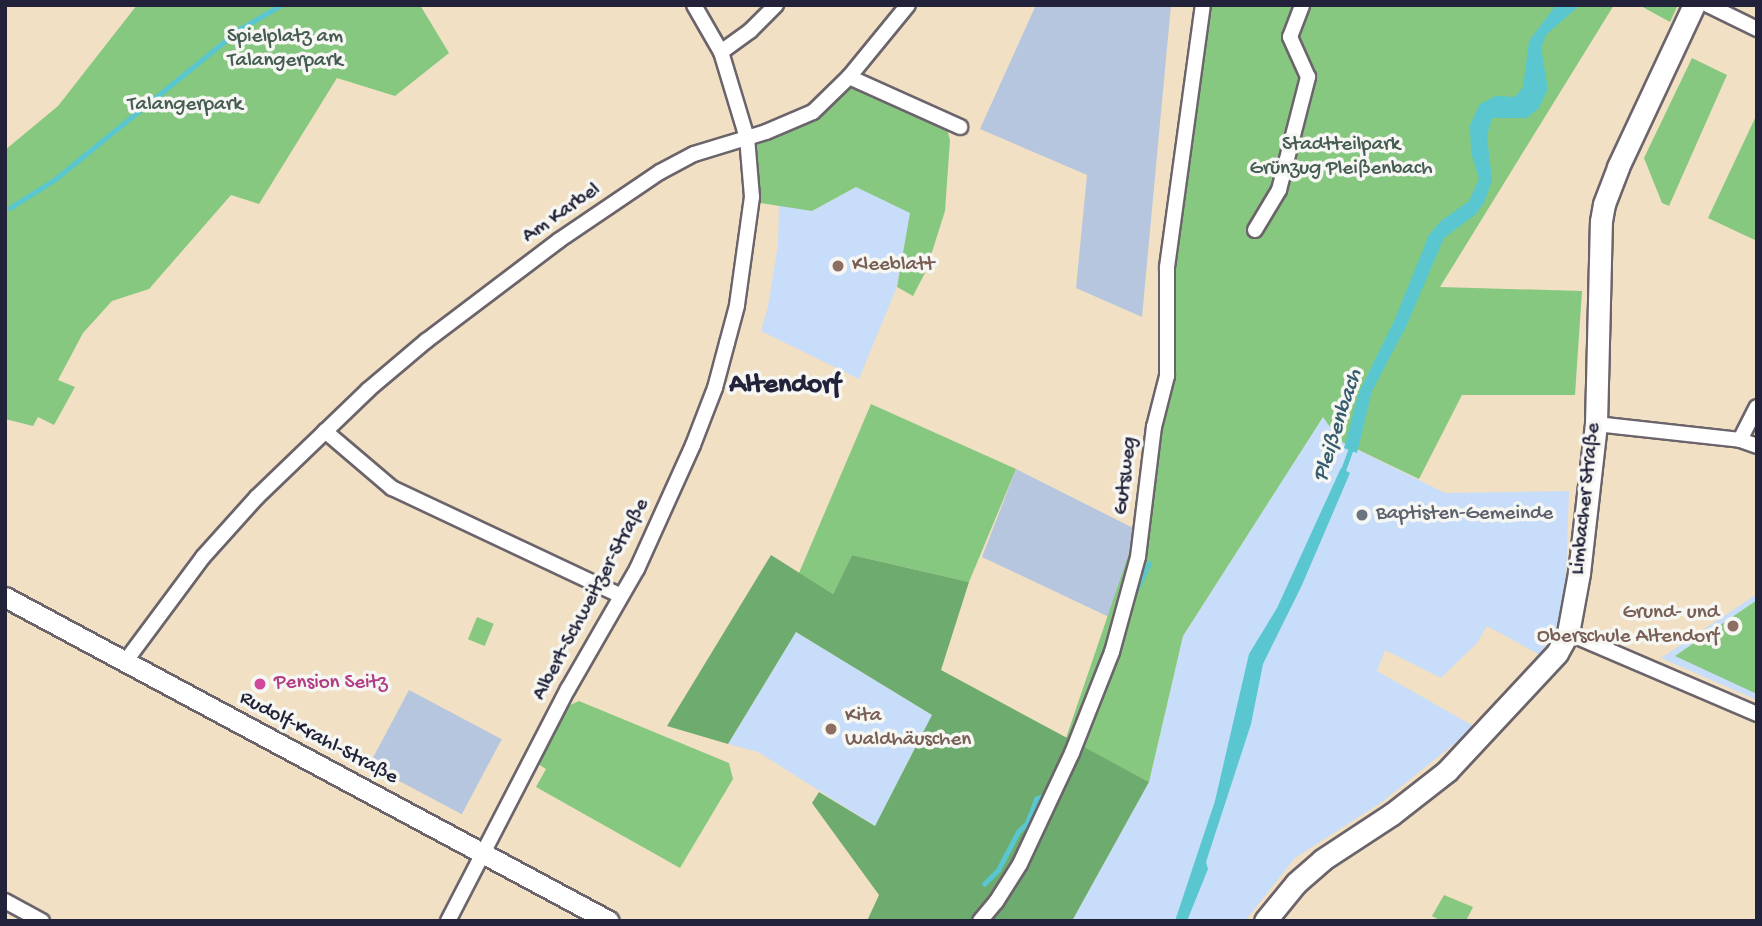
<!DOCTYPE html>
<html>
<head>
<meta charset="utf-8">
<style>
  body { margin:0 }
  #map { position:relative; width:1762px; height:926px; overflow:hidden; background:#f2e0c4; font-family:"Gochi Hand",sans-serif }
  div>[style] { position:absolute }
  .built>* { inset:0; background:#c7ddf9 }
  .industrial>* { inset:0; background:#b5c6de; transform-origin:0 0 }
  .green>* { inset:0; background:#87c880; transform-origin:0 0 }
  .forest>* { inset:0; background:#6dac6e }
  .water>* { inset:0; background:#59c6d0 }
  .stream>* { height:4.5px; margin:-2.25px; padding:0 2.25px; transform-origin:2.25px; border-radius:2.25px; background:#59c6d0 }
  .roads { filter:drop-shadow(2px 0 #6b646b) drop-shadow(-2px 0 #6b646b) drop-shadow(0 2px #6b646b) drop-shadow(0 -2px #6b646b) }
  .minor>* { height:14px; margin:-7px; padding:0 7px; transform-origin:7px; border-radius:7px; background:#fff }
  .tertiary>* { height:19px; margin:-9.5px; padding:0 9.5px; transform-origin:9.5px; border-radius:9.5px; background:#fff }
  .secondary>* { height:21px; margin:-10.5px; padding:0 10.5px; transform-origin:10.5px; border-radius:10.5px; background:#fff }
  .dots>* { width:19px; height:19px; translate:-50% -50%; box-sizing:border-box; border:4px solid #f6f6f2; border-radius:50% }
  span { translate:-50% -50%; white-space:nowrap; text-align:center; line-height:1.15; -webkit-text-stroke:7px #f6f6f2; paint-order:stroke }
  .park-label { font-size:21px; color:#455c53 }
  .street-label { font-size:21px; color:#22223b }
  .education-label { font-size:21px; color:#785e54 }
  .left { translate:0 -50%; text-align:left }
  .right { translate:-100% -50%; text-align:right }
  .worship-label { font-size:21px; color:#5b616d }
  .hotel-label { font-size:21px; color:#b23c85 }
  .water-label { font-size:23px; color:#355b6f; font-style:italic }
  .district-label { font-size:28px; color:#22223b; font-weight:700 }
  .frame { position:absolute; inset:0; border:7px solid #22223b; pointer-events:none }
</style>
</head>
<body>
<div id="map">
  <div class="built">
    <div style="clip-path:polygon(856px 187px,911px 213px,896px 289px,859px 379px,761px 331px,768px 306px,778px 245px,779px 205px,812px 211px)"></div>
    <div style="clip-path:polygon(1323px 417px,1346px 444px,1445px 493px,1569px 491px,1566px 581px,1557px 627px,1540px 655px,1487px 626px,1477px 643px,1441px 678px,1385px 650px,1377px 671px,1475px 727px,1382px 802px,1295px 858px,1245px 921px,1072px 921px,1149px 782px,1183px 636px)"></div>
    <div style="clip-path:polygon(1757px 594px,1757px 700px,1661px 658px)"></div>
    <div style="clip-path:polygon(796px 632px,932px 715px,875px 826px,758px 752px,728px 744px)"></div>
  </div>
  <div class="industrial">
    <div style="clip-path:polygon(1036px 5px,1171px 5px,1142px 317px,1076px 288px,1087px 175px,980px 129px)"></div>
    <div style="clip-path:polygon(1016px 469px,1137px 530px,1109px 617px,982px 557px)"></div>
    <div style="left:409px;top:690px;width:105px;height:85px;rotate:28deg"></div>
  </div>
  <div class="green">
    <div style="clip-path:polygon(137px 5px,420px 5px,449px 53px,395px 96px,337px 78px,259px 204px,231px 195px,149px 289px,112px 301px,83px 333px,58px 380px,75px 387px,54px 425px,38px 417px,33px 426px,5px 419px,5px 150px,58px 106px)"></div>
    <div style="clip-path:polygon(1208px 5px,1614px 5px,1440px 287px,1582px 291px,1575px 395px,1462px 395px,1419px 479px,1340px 441px,1323px 417px,1183px 636px,1149px 782px,1066px 738px,1137px 530px,1168px 373px,1175px 268px,1203px 22px)"></div>
    <div style="clip-path:polygon(1639px 5px,1678px 5px,1670px 22px)"></div>
    <div style="clip-path:polygon(1692px 58px,1727px 75px,1669px 206px,1662px 203px,1644px 158px)"></div>
    <div style="clip-path:polygon(853px 87px,947px 129px,950px 140px,945px 211px,926px 271px,913px 296px,897px 287px,910px 213px,856px 187px,812px 211px,760px 203px,753px 149px,758px 141px)"></div>
    <div style="clip-path:polygon(1757px 114px,1757px 241px,1708px 218px)"></div>
    <div style="clip-path:polygon(871px 404px,1016px 469px,969px 582px,852px 555px,833px 594px,799px 573px)"></div>
    <div style="clip-path:polygon(1757px 600px,1757px 694px,1675px 656px)"></div>
    <div style="left:477px;top:617px;width:18px;height:24px;rotate:22deg"></div>
    <div style="clip-path:polygon(579px 701px,729px 763px,733px 779px,680px 868px,536px 787px,546px 769px,538px 764px,570px 705px)"></div>
    <div style="clip-path:polygon(1444px 895px,1473px 907px,1466px 921px,1441px 921px,1432px 916px)"></div>
  </div>
  <div class="forest">
    <div style="clip-path:polygon(771px 555px,833px 594px,852px 555px,969px 582px,941px 670px,1149px 782px,1072px 921px,867px 921px,879px 895px,812px 803px,819px 792px,875px 826px,932px 715px,796px 632px,728px 744px,667px 726px)"></div>
  </div>
  <div class="water">
    <div style="clip-path:polygon(1556px 5px,1580px 5px,1546px 35px,1541px 48px,1548px 89px,1539px 108px,1527px 118px,1492px 118px,1487px 136px,1492px 180px,1485px 201px,1476px 214px,1444px 238px,1406px 327px,1372px 391px,1357px 453px,1344px 448px,1359px 392px,1395px 319px,1429px 235px,1441px 221px,1469px 201px,1479px 179px,1471px 152px,1470px 125px,1480px 104px,1496px 96px,1515px 97px,1523px 87px,1529px 41px)"></div>
    <div style="clip-path:polygon(1341px 468px,1350px 473px,1302px 585px,1263px 664px,1251px 724px,1206px 862px,1208px 869px,1187px 921px,1175px 921px,1215px 801px,1249px 654px,1277px 608px)"></div>
  </div>
  <div class="stream">
    <div style="left:10px;top:208px;width:52px;rotate:-32.5deg"></div>
    <div style="left:54px;top:180px;width:240px;rotate:-39.1deg"></div>
    <div style="left:240px;top:29px;width:48px;rotate:-30.3deg"></div>
    <div style="left:1342px;top:473px;width:30px;rotate:-70deg"></div>
    <div style="left:1134px;top:594px;width:34px;rotate:-64deg"></div>
    <div style="left:984px;top:884px;width:20px;rotate:-45deg"></div>
    <div style="left:998px;top:870px;width:43px;rotate:-62.2deg"></div>
    <div style="left:1018px;top:832px;width:13px;rotate:-45deg"></div>
    <div style="left:1027px;top:823px;width:26px;rotate:-69deg"></div>
    <div style="left:1036px;top:799px;width:13px;rotate:-23deg"></div>
  </div>
  <div class="roads">
    <div class="minor">
      <div style="left:1708px;top:5px;width:55px;rotate:26.1deg"></div>
      <div style="left:721px;top:52px;width:36px;rotate:-36deg"></div>
      <div style="left:750px;top:31px;width:37px;rotate:-45deg"></div>
      <div style="left:849px;top:77px;width:122px;rotate:24.2deg"></div>
      <div style="left:1255px;top:230px;width:47px;rotate:-59deg"></div>
      <div style="left:1279px;top:190px;width:117px;rotate:-75.6deg"></div>
      <div style="left:1308px;top:77px;width:44px;rotate:-114.2deg"></div>
      <div style="left:1290px;top:37px;width:34px;rotate:-69deg"></div>
      <div style="left:1596px;top:424px;width:145px;rotate:6.3deg"></div>
      <div style="left:1740px;top:440px;width:18px;rotate:19deg"></div>
      <div style="left:325px;top:431px;width:88px;rotate:40.4deg"></div>
      <div style="left:392px;top:488px;width:251px;rotate:25.2deg"></div>
      <div style="left:1740px;top:440px;width:37px;rotate:-63deg"></div>
      <div style="left:1568px;top:633px;width:206px;rotate:23.2deg"></div>
      <div style="left:125px;top:662px;width:131px;rotate:-53.4deg"></div>
      <div style="left:203px;top:557px;width:81px;rotate:-48deg"></div>
      <div style="left:257px;top:497px;width:154px;rotate:-43.9deg"></div>
      <div style="left:368px;top:390px;width:76px;rotate:-40.2deg"></div>
      <div style="left:426px;top:341px;width:166px;rotate:-37.1deg"></div>
      <div style="left:558px;top:241px;width:123px;rotate:-34.1deg"></div>
      <div style="left:660px;top:172px;width:38px;rotate:-28deg"></div>
      <div style="left:694px;top:154px;width:75px;rotate:-17deg"></div>
      <div style="left:766px;top:132px;width:51px;rotate:-23.1deg"></div>
      <div style="left:813px;top:112px;width:50px;rotate:-44.2deg"></div>
      <div style="left:849px;top:77px;width:93px;rotate:-50.7deg"></div>
      <div style="left:5px;top:901px;width:42px;rotate:28.4deg"></div>
      <div style="left:448px;top:921px;width:261px;rotate:-62.7deg"></div>
      <div style="left:568px;top:689px;width:138px;rotate:-60.1deg"></div>
      <div style="left:637px;top:569px;width:136px;rotate:-65.7deg"></div>
      <div style="left:693px;top:445px;width:61px;rotate:-68.9deg"></div>
      <div style="left:715px;top:388px;width:47px;rotate:-75.1deg"></div>
      <div style="left:727px;top:343px;width:39px;rotate:-75deg"></div>
      <div style="left:737px;top:305px;width:109px;rotate:-82.1deg"></div>
      <div style="left:752px;top:197px;width:59px;rotate:-94.8deg"></div>
      <div style="left:747px;top:138px;width:90px;rotate:-106.8deg"></div>
      <div style="left:721px;top:52px;width:54px;rotate:-119.9deg"></div>
      <div style="left:980px;top:921px;width:25px;rotate:-50deg"></div>
      <div style="left:996px;top:902px;width:45px;rotate:-57.7deg"></div>
      <div style="left:1020px;top:864px;width:123px;rotate:-64.9deg"></div>
      <div style="left:1072px;top:753px;width:109px;rotate:-68.4deg"></div>
      <div style="left:1112px;top:652px;width:98px;rotate:-74.7deg"></div>
      <div style="left:1138px;top:557px;width:131px;rotate:-83deg"></div>
      <div style="left:1154px;top:427px;width:53px;rotate:-75.7deg"></div>
      <div style="left:1167px;top:376px;width:109px;rotate:-90deg"></div>
      <div style="left:1167px;top:267px;width:264px;rotate:-82.2deg"></div>
    </div>
    <div class="tertiary">
      <div style="left:5px;top:597px;width:685px;rotate:28.21deg"></div>
    </div>
    <div class="secondary">
      <div style="left:1265px;top:921px;width:49px;rotate:-50.8deg"></div>
      <div style="left:1296px;top:883px;width:35px;rotate:-41deg"></div>
      <div style="left:1322px;top:860px;width:84px;rotate:-33.3deg"></div>
      <div style="left:1392px;top:814px;width:70px;rotate:-38deg"></div>
      <div style="left:1447px;top:771px;width:161px;rotate:-47deg"></div>
      <div style="left:1557px;top:653px;width:23px;rotate:-61deg"></div>
      <div style="left:1568px;top:633px;width:61px;rotate:-79.6deg"></div>
      <div style="left:1579px;top:573px;width:150px;rotate:-83.5deg"></div>
      <div style="left:1596px;top:424px;width:203px;rotate:-88.6deg"></div>
      <div style="left:1601px;top:221px;width:17px;rotate:-80deg"></div>
      <div style="left:1604px;top:204px;width:40px;rotate:-69deg"></div>
      <div style="left:1618px;top:167px;width:179px;rotate:-64.9deg"></div>
    </div>
  </div>
  <div class="dots">
    <div style="left:838px;top:266px;background:#8d6e63"></div>
    <div style="left:1362px;top:515px;background:#6b7280"></div>
    <div style="left:1733px;top:626px;background:#8d6e63"></div>
    <div style="left:260px;top:684px;background:#d1479c"></div>
    <div style="left:831px;top:729px;background:#8d6e63"></div>
  </div>
  <div class="park-label">
    <span style="left:285px;top:50px">Spielplatz am<br>Talangerpark</span>
    <span style="left:185px;top:106px">Talangerpark</span>
    <span style="left:1341px;top:158px">Stadtteilpark<br>Grünzug Pleißenbach</span>
  </div>
  <div class="street-label">
    <span style="left:562px;top:214px;rotate:-35deg">Am Karbel</span>
    <span style="left:1127px;top:476px;rotate:-83deg">Gutsweg</span>
    <span style="left:1587px;top:499px;rotate:-84deg">Limbacher Straße</span>
    <span style="left:592px;top:600px;rotate:-62deg">Albert-Schweitzer-Straße</span>
    <span style="left:318px;top:739px;rotate:28deg">Rudolf-Krahl-Straße</span>
  </div>
  <div class="education-label">
    <span class="left" style="left:852px;top:266px">Kleeblatt</span>
    <span class="right" style="left:1719px;top:626px">Grund- und<br>Oberschule Altendorf</span>
    <span class="left" style="left:845px;top:729px">Kita<br>Waldhäuschen</span>
  </div>
  <div class="worship-label">
    <span class="left" style="left:1376px;top:515px">Baptisten-Gemeinde</span>
  </div>
  <div class="hotel-label">
    <span class="left" style="left:274px;top:684px">Pension Seitz</span>
  </div>
  <div class="water-label">
    <span style="left:1339px;top:426px;rotate:-72deg">Pleißenbach</span>
  </div>
  <div class="district-label">
    <span style="left:785px;top:386px">Altendorf</span>
  </div>
  <div class="frame"></div>
</div>
</body>
</html>
